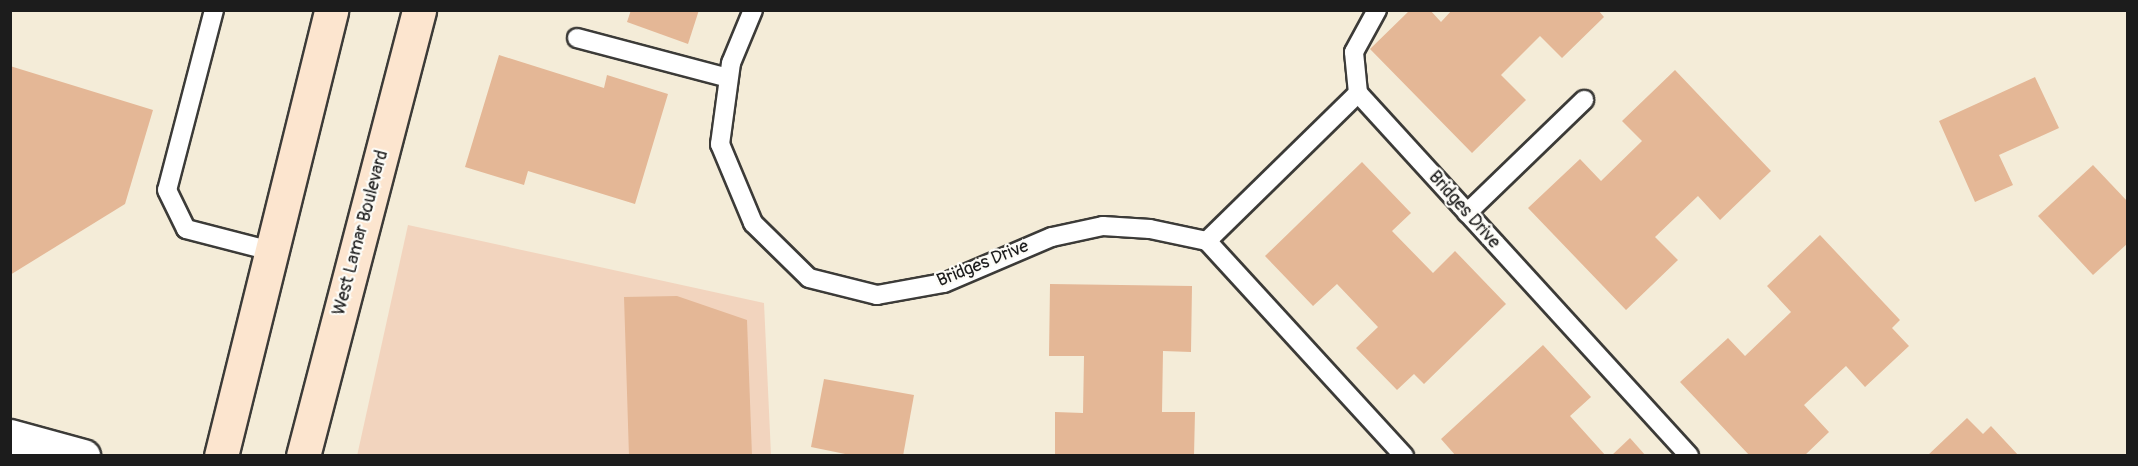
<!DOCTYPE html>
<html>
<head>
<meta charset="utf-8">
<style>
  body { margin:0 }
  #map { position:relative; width:2138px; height:466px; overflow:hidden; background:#f4ecd8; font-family:Pangolin,sans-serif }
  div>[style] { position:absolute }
  .built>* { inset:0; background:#f2d4be }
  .building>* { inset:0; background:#e4b796 }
  .roads { filter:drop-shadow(2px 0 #3c3b38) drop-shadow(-2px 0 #3c3b38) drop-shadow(0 2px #3c3b38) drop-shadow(0 -2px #3c3b38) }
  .lane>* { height:18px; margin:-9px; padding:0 9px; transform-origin:9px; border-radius:9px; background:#fff }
  .street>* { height:33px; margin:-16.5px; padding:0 16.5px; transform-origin:16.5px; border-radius:16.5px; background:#fff }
  .secondary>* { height:33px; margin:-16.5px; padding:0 16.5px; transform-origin:16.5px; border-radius:16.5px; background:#fce5cf }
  span { translate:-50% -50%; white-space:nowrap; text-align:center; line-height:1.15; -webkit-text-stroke:4.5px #fdfcf7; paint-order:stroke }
  .street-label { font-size:18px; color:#1c1c1c }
  .frame { position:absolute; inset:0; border:12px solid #1c1c1c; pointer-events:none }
</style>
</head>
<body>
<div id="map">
  <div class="built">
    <div style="clip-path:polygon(408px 225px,764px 303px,771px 455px,357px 456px)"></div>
  </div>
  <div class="building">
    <div style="clip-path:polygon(631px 10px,699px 10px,688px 44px,627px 22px)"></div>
    <div style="clip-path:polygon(1410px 10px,1430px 10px,1441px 22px,1452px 10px,1598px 10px,1604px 17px,1562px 58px,1540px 36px,1501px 75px,1526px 100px,1472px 153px,1370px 49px)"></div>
    <div style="clip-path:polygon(499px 55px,604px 88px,607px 75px,668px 94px,635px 204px,528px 171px,524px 185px,465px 167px)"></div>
    <div style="clip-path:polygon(10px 66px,153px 110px,125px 204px,10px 275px)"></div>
    <div style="clip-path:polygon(1675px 70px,1771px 171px,1720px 220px,1698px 196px,1655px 237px,1678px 260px,1626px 310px,1528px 208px,1580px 159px,1601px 181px,1642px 141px,1622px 121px)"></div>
    <div style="clip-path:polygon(2035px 77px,2059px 128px,1999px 155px,2013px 185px,1975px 202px,1939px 121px)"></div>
    <div style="clip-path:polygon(1362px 162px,1411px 213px,1392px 231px,1433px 273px,1455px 251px,1506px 304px,1424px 384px,1414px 374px,1397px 390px,1356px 348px,1378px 327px,1337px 284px,1313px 306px,1265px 256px)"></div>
    <div style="clip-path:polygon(2093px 165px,2128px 202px,2128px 243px,2093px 275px,2038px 216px)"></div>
    <div style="clip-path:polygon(1820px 235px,1900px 320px,1892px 328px,1909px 346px,1865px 387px,1846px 366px,1804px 405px,1829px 432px,1804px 456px,1750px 456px,1680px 382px,1728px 338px,1745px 356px,1791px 312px,1767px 286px)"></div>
    <div style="clip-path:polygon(1050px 284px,1192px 286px,1191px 352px,1163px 351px,1162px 412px,1195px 412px,1194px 456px,1055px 456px,1055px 412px,1083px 413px,1084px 356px,1049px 356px)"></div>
    <div style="clip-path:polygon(677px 296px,747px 320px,752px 456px,629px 456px,624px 297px)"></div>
    <div style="clip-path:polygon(1543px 345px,1591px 397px,1570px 416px,1606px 456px,1456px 456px,1441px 439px)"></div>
    <div style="clip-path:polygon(824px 379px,914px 395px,903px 456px,855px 456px,811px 447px)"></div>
    <div style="clip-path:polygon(1967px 418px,1983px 434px,1991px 426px,2019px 456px,1927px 456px)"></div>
    <div style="clip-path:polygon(1630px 438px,1646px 456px,1611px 456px)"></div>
  </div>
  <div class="roads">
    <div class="lane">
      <div style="left:214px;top:10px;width:186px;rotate:104.6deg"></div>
      <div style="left:167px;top:190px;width:43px;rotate:64deg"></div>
      <div style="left:186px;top:229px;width:88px;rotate:14.5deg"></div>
      <div style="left:753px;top:10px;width:57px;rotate:112.5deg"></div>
      <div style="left:731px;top:63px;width:82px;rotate:97.7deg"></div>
      <div style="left:720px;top:144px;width:86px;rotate:67.3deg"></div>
      <div style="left:753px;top:223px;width:78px;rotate:44.5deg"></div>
      <div style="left:809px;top:278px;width:70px;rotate:14deg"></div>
      <div style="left:877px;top:295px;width:68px;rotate:-10.2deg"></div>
      <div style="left:944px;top:283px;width:117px;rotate:-23.1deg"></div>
      <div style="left:1052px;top:237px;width:52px;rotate:-12.2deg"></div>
      <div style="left:1103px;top:226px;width:47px;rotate:3.7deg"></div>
      <div style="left:1150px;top:229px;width:58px;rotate:11.9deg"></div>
      <div style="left:1207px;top:241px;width:292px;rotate:47.5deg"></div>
      <div style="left:577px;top:38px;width:156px;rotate:14.8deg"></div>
      <div style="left:1358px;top:93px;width:41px;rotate:-95.6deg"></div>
      <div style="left:1354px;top:52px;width:48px;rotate:-61.3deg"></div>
      <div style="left:1467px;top:213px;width:163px;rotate:-44deg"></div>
      <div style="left:1207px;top:241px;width:211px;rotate:-44.4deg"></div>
      <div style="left:1358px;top:93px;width:491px;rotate:47.6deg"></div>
    </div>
    <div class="street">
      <div style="left:10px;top:436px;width:76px;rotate:15.3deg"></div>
    </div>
    <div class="secondary">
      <div style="left:221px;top:456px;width:459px;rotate:-76.1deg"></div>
      <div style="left:303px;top:456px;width:461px;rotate:-75.4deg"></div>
    </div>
  </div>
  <div class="street-label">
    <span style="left:1464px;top:210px;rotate:48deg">Bridges Drive</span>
    <span style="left:361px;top:233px;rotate:-75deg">West Lamar Boulevard</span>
    <span style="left:983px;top:264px;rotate:-22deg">Bridges Drive</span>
  </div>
  <div class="frame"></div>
</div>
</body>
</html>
